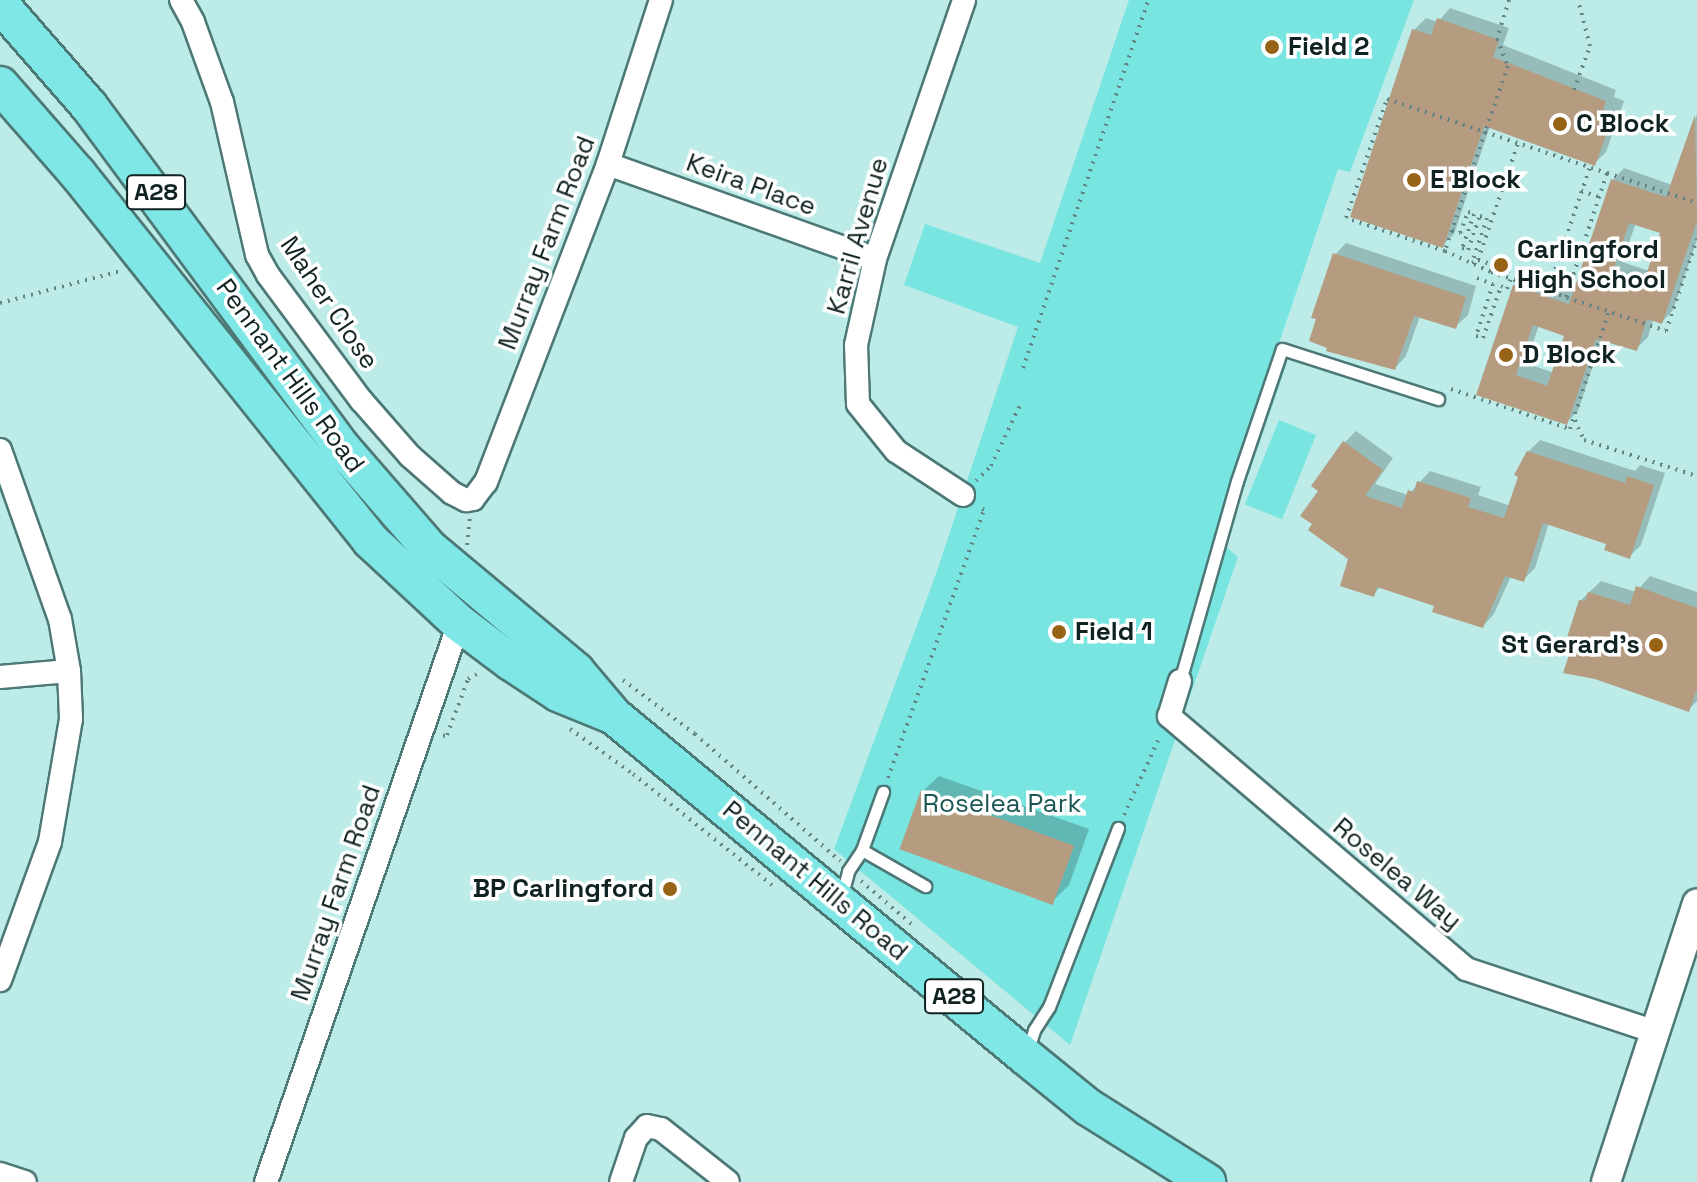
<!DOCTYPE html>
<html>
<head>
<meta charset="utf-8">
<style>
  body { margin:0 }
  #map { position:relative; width:1697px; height:1182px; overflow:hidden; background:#bcebe8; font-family:"Space Grotesk",sans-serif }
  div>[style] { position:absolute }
  .green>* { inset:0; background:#78e5e1; transform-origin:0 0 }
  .shadow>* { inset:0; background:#0003 }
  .building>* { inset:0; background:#b59c80; transform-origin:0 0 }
  .path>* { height:4px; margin-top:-2px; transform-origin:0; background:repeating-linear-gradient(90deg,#648483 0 2px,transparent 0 8px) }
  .roads { filter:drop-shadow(2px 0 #4c7876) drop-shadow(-2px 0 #4c7876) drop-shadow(0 2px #4c7876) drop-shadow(0 -2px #4c7876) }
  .service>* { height:11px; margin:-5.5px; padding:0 5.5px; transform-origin:5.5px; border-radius:5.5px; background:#fff }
  .minor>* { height:22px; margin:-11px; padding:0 11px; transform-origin:11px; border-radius:11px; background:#fff }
  .tertiary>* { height:28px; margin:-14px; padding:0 14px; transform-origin:14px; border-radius:14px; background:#fff }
  .trunk>* { height:36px; margin:-18px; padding:0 18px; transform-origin:18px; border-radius:18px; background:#7fe8e6 }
  .dots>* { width:22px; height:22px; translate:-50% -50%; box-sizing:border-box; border:4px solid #fff; border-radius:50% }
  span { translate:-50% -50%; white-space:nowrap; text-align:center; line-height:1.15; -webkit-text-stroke:7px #fff; paint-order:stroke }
  .shield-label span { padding:2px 6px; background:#fff; border:2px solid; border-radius:6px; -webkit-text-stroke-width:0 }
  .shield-label { font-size:24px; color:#102322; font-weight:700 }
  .poi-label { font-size:26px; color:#102322; font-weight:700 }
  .left { translate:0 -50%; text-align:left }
  .right { translate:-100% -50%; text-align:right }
  .street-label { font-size:26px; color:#102322 }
  .park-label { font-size:26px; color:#1b5755 }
</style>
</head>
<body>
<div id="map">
  <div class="green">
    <div style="clip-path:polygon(1129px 0,1414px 0,1350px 172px,1338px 169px,1274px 358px,1287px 363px,1224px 545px,1238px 557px,1070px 1045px,834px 849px,937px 571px,1018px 327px,904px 285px,925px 224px,1040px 263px)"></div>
    <div style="left:1279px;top:420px;width:40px;height:91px;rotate:22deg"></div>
  </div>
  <div class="shadow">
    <div style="clip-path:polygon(1450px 8px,1509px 28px,1503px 45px,1616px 90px,1614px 97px,1624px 101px,1606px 152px,1595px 163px,1490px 126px,1454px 234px,1442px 246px,1414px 30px,1426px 18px,1438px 22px)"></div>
    <div style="clip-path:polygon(evenodd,1697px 114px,1697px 240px,1673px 310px,1662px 322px,1653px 319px,1648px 337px,1636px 349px,1602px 338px,1578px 411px,1566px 423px,1478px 394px,1514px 286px,1526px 275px,1575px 291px,1613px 180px,1624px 168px,1672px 185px,1697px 114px,1636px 223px,1662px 232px,1649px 271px,1622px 262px,1636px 223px,1697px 114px,1539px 325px,1566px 334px,1554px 373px,1526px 363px,1539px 325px)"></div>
    <div style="clip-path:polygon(1346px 243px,1476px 286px,1468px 315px,1456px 326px,1420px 316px,1406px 356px,1395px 368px,1335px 255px)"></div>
    <div style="clip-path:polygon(1356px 431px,1393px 458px,1375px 484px,1408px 495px,1430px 471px,1481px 487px,1478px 495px,1511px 506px,1528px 452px,1540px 440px,1635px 471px,1640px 465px,1665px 473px,1641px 545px,1629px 557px,1608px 542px,1549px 523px,1535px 568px,1523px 580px,1511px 576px,1494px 614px,1483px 626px,1437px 604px,1381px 586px,1373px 595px,1351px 558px,1314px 523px,1321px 490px,1344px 443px)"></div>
    <div style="clip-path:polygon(1650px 576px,1697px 592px,1697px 701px,1688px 710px,1580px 601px,1601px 581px,1636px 592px)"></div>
    <div style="clip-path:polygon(939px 776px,1089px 829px,1069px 885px,1053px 901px,923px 791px)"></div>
  </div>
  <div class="building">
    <div style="clip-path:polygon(1437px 18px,1499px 40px,1493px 57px,1606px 101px,1603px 109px,1614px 113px,1595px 166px,1484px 126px,1443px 248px,1350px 217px,1412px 29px,1431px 35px)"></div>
    <div style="clip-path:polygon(evenodd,1695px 115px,1697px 221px,1662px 324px,1647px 319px,1637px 351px,1596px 339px,1567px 425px,1476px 395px,1513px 285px,1569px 304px,1611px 179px,1666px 197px,1695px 115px,1629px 223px,1660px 233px,1643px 284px,1612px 274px,1629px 223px,1695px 115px,1533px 325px,1564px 336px,1547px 386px,1516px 375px,1533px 325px)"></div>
    <div style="clip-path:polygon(1333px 253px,1466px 297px,1456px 329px,1414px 316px,1395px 370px,1326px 351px,1327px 348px,1309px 341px,1316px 319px,1311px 318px)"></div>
    <div style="clip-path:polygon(1343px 441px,1383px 470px,1365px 496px,1402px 508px,1408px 490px,1414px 492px,1417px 481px,1471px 498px,1468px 507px,1504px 518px,1518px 477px,1514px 475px,1527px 451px,1625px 483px,1627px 476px,1654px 485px,1630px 559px,1604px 550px,1606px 544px,1543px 523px,1524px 582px,1505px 576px,1483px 628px,1432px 612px,1434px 606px,1377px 587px,1374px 597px,1340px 586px,1348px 559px,1308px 530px,1312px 524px,1300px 516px,1318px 491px,1311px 486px)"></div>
    <div style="clip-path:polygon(1636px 586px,1697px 608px,1697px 689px,1689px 712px,1595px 679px,1563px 673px,1569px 655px,1562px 653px,1579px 600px,1585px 601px,1588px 592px,1630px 605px)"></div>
    <div style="left:921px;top:790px;width:163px;height:63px;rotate:20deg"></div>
  </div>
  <div class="path">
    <div style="left:1509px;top:0;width:41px;rotate:107.1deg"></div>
    <div style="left:1497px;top:39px;width:29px;rotate:68deg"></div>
    <div style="left:1508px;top:66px;width:70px;rotate:109.2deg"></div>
    <div style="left:1485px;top:132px;width:126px;rotate:108.6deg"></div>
    <div style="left:1445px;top:251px;width:104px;rotate:-161.6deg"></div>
    <div style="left:1346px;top:218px;width:126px;rotate:-71deg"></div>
    <div style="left:1387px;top:99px;width:103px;rotate:18.6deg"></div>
    <div style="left:1485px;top:132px;width:129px;rotate:18.6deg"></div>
    <div style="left:1574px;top:90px;width:47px;rotate:-70deg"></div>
    <div style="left:1590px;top:46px;width:48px;rotate:-104.6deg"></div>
    <div style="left:1581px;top:191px;width:19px;rotate:18deg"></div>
    <div style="left:1452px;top:230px;width:9px;rotate:21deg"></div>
    <div style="left:1460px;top:233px;width:22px;rotate:-69deg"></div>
    <div style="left:1468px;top:212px;width:6px;rotate:18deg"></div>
    <div style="left:1474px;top:214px;width:36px;rotate:109deg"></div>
    <div style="left:1462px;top:248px;width:6px;rotate:18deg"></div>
    <div style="left:1468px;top:250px;width:36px;rotate:-71deg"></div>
    <div style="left:1480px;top:216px;width:7px;rotate:16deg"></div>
    <div style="left:1487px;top:218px;width:47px;rotate:108.4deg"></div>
    <div style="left:1565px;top:240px;width:19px;rotate:18deg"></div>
    <div style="left:1445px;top:251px;width:51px;rotate:24.5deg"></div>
    <div style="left:1491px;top:272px;width:185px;rotate:18.6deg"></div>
    <div style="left:1666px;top:331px;width:97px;rotate:-71.4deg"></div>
    <div style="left:1478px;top:260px;width:76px;rotate:18.4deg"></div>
    <div style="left:1550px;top:284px;width:124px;rotate:-71.1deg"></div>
    <div style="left:1472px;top:263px;width:7px;rotate:-27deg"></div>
    <div style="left:1478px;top:260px;width:124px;rotate:-71.1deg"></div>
    <div style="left:1477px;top:278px;width:17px;rotate:21deg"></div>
    <div style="left:1493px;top:284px;width:55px;rotate:108.1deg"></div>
    <div style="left:1476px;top:336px;width:7px;rotate:16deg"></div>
    <div style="left:1483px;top:338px;width:55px;rotate:-70.9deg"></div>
    <div style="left:1501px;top:286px;width:7px;rotate:27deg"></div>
    <div style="left:1507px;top:289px;width:12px;rotate:-70deg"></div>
    <div style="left:1550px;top:284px;width:19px;rotate:18deg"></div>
    <div style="left:1566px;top:297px;width:131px;rotate:-71.7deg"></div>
    <div style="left:1607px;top:173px;width:95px;rotate:18.4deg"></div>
    <div style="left:0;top:303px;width:124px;rotate:-14.9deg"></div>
    <div style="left:1023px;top:368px;width:389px;rotate:-71.2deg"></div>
    <div style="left:1451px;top:389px;width:126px;rotate:18.6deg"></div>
    <div style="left:1570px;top:429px;width:124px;rotate:-71.7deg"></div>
    <div style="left:1575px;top:420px;width:22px;rotate:66deg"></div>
    <div style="left:1584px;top:440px;width:119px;rotate:17.7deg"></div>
    <div style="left:976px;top:481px;width:21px;rotate:-45deg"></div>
    <div style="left:991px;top:466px;width:68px;rotate:-64.6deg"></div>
    <div style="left:467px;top:545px;width:27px;rotate:-84deg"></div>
    <div style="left:623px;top:680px;width:90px;rotate:36.9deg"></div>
    <div style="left:695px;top:734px;width:193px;rotate:41.2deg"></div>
    <div style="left:570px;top:729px;width:77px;rotate:35.5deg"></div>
    <div style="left:633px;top:774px;width:178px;rotate:38.6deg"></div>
    <div style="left:443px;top:736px;width:4px;rotate:-14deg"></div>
    <div style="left:447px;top:735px;width:60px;rotate:-69.4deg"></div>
    <div style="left:468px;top:679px;width:15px;rotate:-28deg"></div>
    <div style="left:888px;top:778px;width:285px;rotate:-70.3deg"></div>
    <div style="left:984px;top:510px;width:7px;rotate:-146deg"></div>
    <div style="left:1124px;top:815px;width:87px;rotate:-65.5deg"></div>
    <div style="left:861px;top:881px;width:71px;rotate:40.4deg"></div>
  </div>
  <div class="roads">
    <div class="service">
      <div style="left:1180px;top:681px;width:208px;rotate:-74.1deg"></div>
      <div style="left:1237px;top:481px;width:139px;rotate:-71.2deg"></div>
      <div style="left:1282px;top:349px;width:164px;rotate:17.8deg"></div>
      <div style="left:862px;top:850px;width:73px;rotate:29.7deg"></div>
      <div style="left:841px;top:898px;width:28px;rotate:-75deg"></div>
      <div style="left:848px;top:871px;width:25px;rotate:-56deg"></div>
      <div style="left:862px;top:850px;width:62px;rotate:-70.1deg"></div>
      <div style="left:1027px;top:1052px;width:23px;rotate:-72deg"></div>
      <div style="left:1034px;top:1030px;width:27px;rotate:-57deg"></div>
      <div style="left:1049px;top:1007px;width:192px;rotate:-68.9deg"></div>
    </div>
    <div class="minor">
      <div style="left:181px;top:0;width:25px;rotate:61deg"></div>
      <div style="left:193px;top:22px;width:85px;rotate:70.1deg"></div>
      <div style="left:222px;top:102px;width:157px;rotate:77.1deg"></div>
      <div style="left:257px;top:255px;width:23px;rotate:61deg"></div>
      <div style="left:268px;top:275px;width:156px;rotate:53.4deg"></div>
      <div style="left:361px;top:400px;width:74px;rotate:48.8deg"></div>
      <div style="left:410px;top:456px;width:56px;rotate:41.4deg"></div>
      <div style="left:452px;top:493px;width:16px;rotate:27deg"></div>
      <div style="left:466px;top:500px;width:7px;rotate:-8deg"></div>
      <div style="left:473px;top:499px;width:21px;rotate:-53deg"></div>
      <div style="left:486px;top:482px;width:341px;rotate:-69deg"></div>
      <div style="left:608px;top:164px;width:172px;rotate:-72.1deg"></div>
      <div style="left:608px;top:164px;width:283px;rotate:19.6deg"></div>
      <div style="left:0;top:450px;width:179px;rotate:70.5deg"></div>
      <div style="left:60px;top:619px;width:53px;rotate:80.2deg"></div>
      <div style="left:69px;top:671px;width:48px;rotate:87.6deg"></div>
      <div style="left:71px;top:719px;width:125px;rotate:99.7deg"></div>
      <div style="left:50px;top:842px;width:147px;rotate:109.9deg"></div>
      <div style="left:963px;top:495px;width:80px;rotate:-146.7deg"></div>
      <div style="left:896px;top:451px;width:60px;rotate:-129deg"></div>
      <div style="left:858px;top:404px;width:59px;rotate:-91.9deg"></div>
      <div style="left:856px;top:345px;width:88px;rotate:-77.5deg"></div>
      <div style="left:875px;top:259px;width:274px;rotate:-71deg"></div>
      <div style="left:0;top:677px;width:69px;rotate:-5deg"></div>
      <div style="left:1180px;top:681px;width:37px;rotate:107deg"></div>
      <div style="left:1169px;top:716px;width:390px;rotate:40.4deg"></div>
      <div style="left:1466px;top:969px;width:199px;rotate:18.4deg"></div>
      <div style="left:0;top:1174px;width:26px;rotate:18deg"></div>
      <div style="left:266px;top:1182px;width:591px;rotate:-70.95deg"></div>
      <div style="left:621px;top:1182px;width:46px;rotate:-71.2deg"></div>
      <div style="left:636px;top:1138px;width:16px;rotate:-47deg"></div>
      <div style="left:647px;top:1126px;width:14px;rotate:12deg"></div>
      <div style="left:661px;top:1129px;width:85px;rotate:38.3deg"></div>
    </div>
    <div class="tertiary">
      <div style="left:1606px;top:1182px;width:293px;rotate:-71.9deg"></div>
    </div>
    <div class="trunk">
      <div style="left:0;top:4px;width:135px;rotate:48.9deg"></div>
      <div style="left:89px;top:106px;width:427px;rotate:53.5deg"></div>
      <div style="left:343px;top:449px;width:131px;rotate:49deg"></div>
      <div style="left:429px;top:548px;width:192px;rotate:39.9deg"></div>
      <div style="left:576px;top:671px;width:59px;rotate:49.8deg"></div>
      <div style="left:614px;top:716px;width:533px;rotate:39.6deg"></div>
      <div style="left:1025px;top:1056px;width:81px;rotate:39deg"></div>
      <div style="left:1088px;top:1107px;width:141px;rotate:32.2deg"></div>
      <div style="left:0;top:85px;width:118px;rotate:48.8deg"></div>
      <div style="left:78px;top:174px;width:468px;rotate:51.4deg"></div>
      <div style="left:370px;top:540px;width:122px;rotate:43deg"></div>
      <div style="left:459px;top:623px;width:65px;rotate:36.9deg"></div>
      <div style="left:511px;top:662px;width:56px;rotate:33.4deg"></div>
      <div style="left:558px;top:693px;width:55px;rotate:22.4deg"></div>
    </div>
  </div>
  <div class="dots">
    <div style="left:1272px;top:47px;background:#966317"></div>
    <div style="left:1560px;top:124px;background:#966317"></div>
    <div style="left:1414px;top:180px;background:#966317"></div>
    <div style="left:1501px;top:265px;background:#966317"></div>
    <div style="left:1506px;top:355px;background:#966317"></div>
    <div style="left:1059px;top:632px;background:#966317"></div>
    <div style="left:1656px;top:645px;background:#966317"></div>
    <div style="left:670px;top:889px;background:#966317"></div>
  </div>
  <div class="shield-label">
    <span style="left:156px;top:192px">A28</span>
    <span style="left:954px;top:996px">A28</span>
  </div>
  <div class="poi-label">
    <span class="left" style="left:1288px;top:47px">Field 2</span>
    <span class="left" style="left:1576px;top:124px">C Block</span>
    <span class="left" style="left:1430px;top:180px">E Block</span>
    <span class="left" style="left:1517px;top:265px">Carlingford<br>High School</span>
    <span class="left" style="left:1522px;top:355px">D Block</span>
    <span class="left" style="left:1075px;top:632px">Field 1</span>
    <span class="right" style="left:1640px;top:645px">St Gerard's</span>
    <span class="right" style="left:654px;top:889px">BP Carlingford</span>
  </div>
  <div class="street-label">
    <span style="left:751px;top:185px;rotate:20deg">Keira Place</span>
    <span style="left:858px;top:236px;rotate:-74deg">Karril Avenue</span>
    <span style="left:547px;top:243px;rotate:-69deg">Murray Farm Road</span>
    <span style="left:329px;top:303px;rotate:56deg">Maher Close</span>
    <span style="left:290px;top:376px;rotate:54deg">Pennant Hills Road</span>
    <span style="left:1397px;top:874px;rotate:40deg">Roselea Way</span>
    <span style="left:815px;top:881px;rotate:40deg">Pennant Hills Road</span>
    <span style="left:336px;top:893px;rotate:-71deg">Murray Farm Road</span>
  </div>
  <div class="park-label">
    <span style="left:1002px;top:804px">Roselea Park</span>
  </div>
</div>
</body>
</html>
